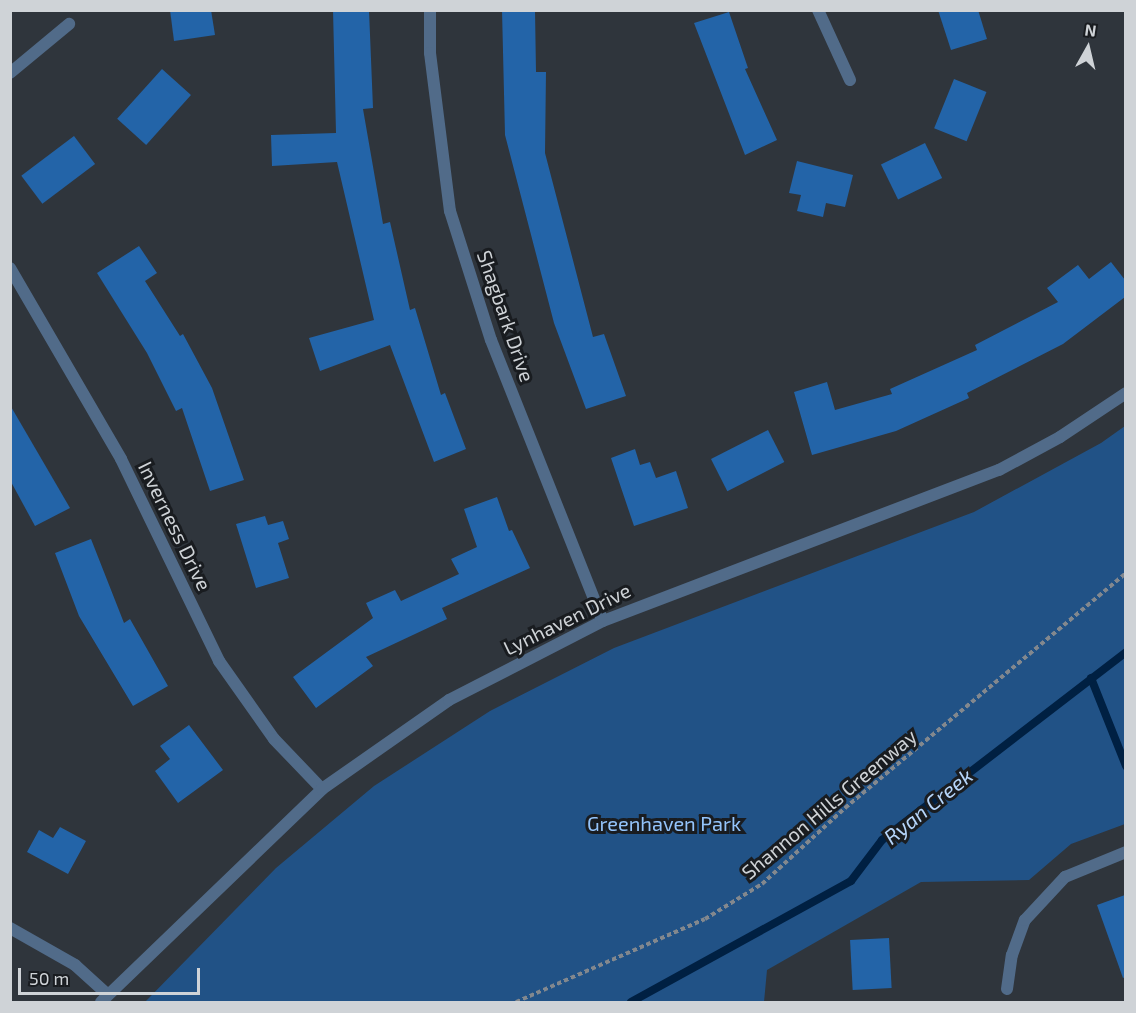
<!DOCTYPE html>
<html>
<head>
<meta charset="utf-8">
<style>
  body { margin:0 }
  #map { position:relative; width:1136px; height:1013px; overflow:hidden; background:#2f353c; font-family:"Exo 2",sans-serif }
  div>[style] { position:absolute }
  .green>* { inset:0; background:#215286 }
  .stream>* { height:8px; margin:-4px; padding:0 4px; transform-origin:4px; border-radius:4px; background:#002042 }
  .building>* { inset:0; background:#2364a8; transform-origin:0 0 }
  .path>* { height:4px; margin-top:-2px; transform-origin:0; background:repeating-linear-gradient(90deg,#83888e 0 4.5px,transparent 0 7.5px) }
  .minor>* { height:12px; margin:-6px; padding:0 6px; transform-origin:6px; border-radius:6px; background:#516b89 }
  span { translate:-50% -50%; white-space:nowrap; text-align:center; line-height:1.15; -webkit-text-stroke:6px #191c20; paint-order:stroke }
  .street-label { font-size:20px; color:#cfd3d7 }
  .park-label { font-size:20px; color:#94c4fb }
  .water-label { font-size:21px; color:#b6d6fb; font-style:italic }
  .frame { position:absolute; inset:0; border:12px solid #cfd3d7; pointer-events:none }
  .north { position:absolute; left:1058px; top:18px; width:60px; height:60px; -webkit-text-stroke:4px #191c20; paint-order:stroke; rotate:8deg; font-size:16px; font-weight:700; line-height:24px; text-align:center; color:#cfd3d7 }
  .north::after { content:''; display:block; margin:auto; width:21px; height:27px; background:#cfd3d7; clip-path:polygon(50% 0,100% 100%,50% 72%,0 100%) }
  .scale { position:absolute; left:18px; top:968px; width:182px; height:27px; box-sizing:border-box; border:3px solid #cfd3d7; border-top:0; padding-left:8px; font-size:18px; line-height:21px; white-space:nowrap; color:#cfd3d7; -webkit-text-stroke:4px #191c20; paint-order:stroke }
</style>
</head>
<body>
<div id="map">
  <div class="green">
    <div style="clip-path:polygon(1125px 426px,1125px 824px,1071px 844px,1029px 880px,921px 882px,767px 970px,764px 1002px,145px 1002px,276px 868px,374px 786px,490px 711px,614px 648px,974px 512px,1101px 443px)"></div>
  </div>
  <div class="stream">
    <div style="left:1091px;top:678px;width:95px;rotate:68.3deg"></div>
    <div style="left:631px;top:1002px;width:251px;rotate:-28.8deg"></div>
    <div style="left:851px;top:881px;width:51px;rotate:-52.9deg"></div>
    <div style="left:882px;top:840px;width:308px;rotate:-37.6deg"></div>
  </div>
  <div class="building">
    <div style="clip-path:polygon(170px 10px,211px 10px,215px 35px,174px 41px)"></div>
    <div style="clip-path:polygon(333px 10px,369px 10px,373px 108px,363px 109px,383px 224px,390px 222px,410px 310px,415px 308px,441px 395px,445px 393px,466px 449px,434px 462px,390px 345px,320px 371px,309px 338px,374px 320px,337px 162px,272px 166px,271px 135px,336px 133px)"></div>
    <div style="clip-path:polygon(502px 10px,535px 10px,536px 72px,546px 72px,545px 153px,593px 337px,604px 334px,626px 396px,586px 409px,554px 323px,505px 135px)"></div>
    <div style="clip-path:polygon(938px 10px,978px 10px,987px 39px,951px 50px)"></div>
    <div style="clip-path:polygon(729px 12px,748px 68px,745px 69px,777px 140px,745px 155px,694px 23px)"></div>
    <div style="left:162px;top:69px;width:39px;height:67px;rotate:42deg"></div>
    <div style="left:954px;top:79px;width:35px;height:53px;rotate:22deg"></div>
    <div style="left:74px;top:136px;width:35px;height:66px;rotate:53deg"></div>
    <div style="left:925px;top:143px;width:39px;height:49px;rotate:64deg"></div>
    <div style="clip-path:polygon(797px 161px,853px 175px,845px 207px,826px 203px,823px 217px,797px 211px,801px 195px,789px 193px)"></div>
    <div style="clip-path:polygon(139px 246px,157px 273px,145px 281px,180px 336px,183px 334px,212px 388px,244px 480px,210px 491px,182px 408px,176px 411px,147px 353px,97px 273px)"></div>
    <div style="clip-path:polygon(1111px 262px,1125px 280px,1125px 297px,1063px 344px,967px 393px,969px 398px,896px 431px,812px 455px,794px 392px,827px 382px,835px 410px,892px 394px,890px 389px,977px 350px,975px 345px,1058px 302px,1047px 288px,1078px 265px,1089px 279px)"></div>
    <div style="clip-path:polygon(10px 405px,70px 508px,35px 526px,10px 480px)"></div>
    <div style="left:768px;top:430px;width:36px;height:64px;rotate:63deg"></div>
    <div style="clip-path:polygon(635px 449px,640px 465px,650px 462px,656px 478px,676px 471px,688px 508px,634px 526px,611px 458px)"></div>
    <div style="clip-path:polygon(497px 497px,509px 531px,512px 530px,530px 568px,442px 608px,447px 619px,366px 657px,373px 666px,316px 708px,293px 677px,373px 618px,366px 603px,395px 590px,401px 601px,459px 574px,451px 559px,477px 547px,464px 509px)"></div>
    <div style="clip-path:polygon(265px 516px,268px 525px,283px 521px,289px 539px,278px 543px,289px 578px,256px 588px,236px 524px)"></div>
    <div style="clip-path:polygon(91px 539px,124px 623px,130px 619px,168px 686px,133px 706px,79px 616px,55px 553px)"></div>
    <div style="clip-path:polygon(189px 725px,223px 770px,178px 803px,155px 771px,170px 759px,160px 746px)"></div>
    <div style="clip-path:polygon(60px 827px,86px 841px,68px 874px,27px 852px,39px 830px,53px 838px)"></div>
    <div style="clip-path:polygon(1125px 895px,1125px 977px,1123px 978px,1097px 905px)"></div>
    <div style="left:889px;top:938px;width:50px;height:39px;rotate:87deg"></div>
  </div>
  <div class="path">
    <div style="left:516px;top:1002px;width:206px;rotate:-23.7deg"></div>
    <div style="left:705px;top:919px;width:67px;rotate:-31.6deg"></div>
    <div style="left:762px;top:884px;width:113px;rotate:-42.5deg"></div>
    <div style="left:845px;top:808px;width:366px;rotate:-39.9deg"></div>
  </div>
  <div class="minor">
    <div style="left:430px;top:10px;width:43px;rotate:90deg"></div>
    <div style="left:430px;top:53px;width:159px;rotate:82.8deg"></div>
    <div style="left:450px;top:211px;width:135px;rotate:72.4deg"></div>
    <div style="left:491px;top:340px;width:302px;rotate:68.3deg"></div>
    <div style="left:818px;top:10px;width:77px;rotate:65.4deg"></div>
    <div style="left:10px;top:73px;width:77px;rotate:-39.7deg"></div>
    <div style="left:10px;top:268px;width:221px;rotate:59.8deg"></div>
    <div style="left:121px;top:459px;width:225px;rotate:64.1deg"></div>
    <div style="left:219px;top:661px;width:95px;rotate:54.8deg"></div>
    <div style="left:274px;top:739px;width:69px;rotate:46.2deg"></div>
    <div style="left:10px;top:928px;width:75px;rotate:29.6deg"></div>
    <div style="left:75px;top:965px;width:43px;rotate:42.2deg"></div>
    <div style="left:1007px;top:989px;width:34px;rotate:-82deg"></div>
    <div style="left:1012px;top:955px;width:37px;rotate:-70deg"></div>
    <div style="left:1025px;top:920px;width:59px;rotate:-47.1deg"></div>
    <div style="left:1065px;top:877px;width:66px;rotate:-22.3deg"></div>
    <div style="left:101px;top:1002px;width:307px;rotate:-43.9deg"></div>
    <div style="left:322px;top:789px;width:155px;rotate:-35deg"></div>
    <div style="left:449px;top:700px;width:173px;rotate:-27.2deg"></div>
    <div style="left:603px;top:621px;width:424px;rotate:-20.9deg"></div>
    <div style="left:999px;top:470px;width:69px;rotate:-28.4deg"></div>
    <div style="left:1060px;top:437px;width:79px;rotate:-33.7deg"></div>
  </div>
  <div class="street-label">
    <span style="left:506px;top:316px;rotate:71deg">Shagbark Drive</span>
    <span style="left:175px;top:526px;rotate:64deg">Inverness Drive</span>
    <span style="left:567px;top:619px;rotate:-26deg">Lynhaven Drive</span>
    <span style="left:829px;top:804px;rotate:-40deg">Shannon Hills Greenway</span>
  </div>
  <div class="park-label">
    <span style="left:664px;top:823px">Greenhaven Park</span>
  </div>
  <div class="water-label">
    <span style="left:928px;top:806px;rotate:-39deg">Ryan Creek</span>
  </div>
  <div class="frame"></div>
  <div class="north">N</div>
  <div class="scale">50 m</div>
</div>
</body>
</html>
